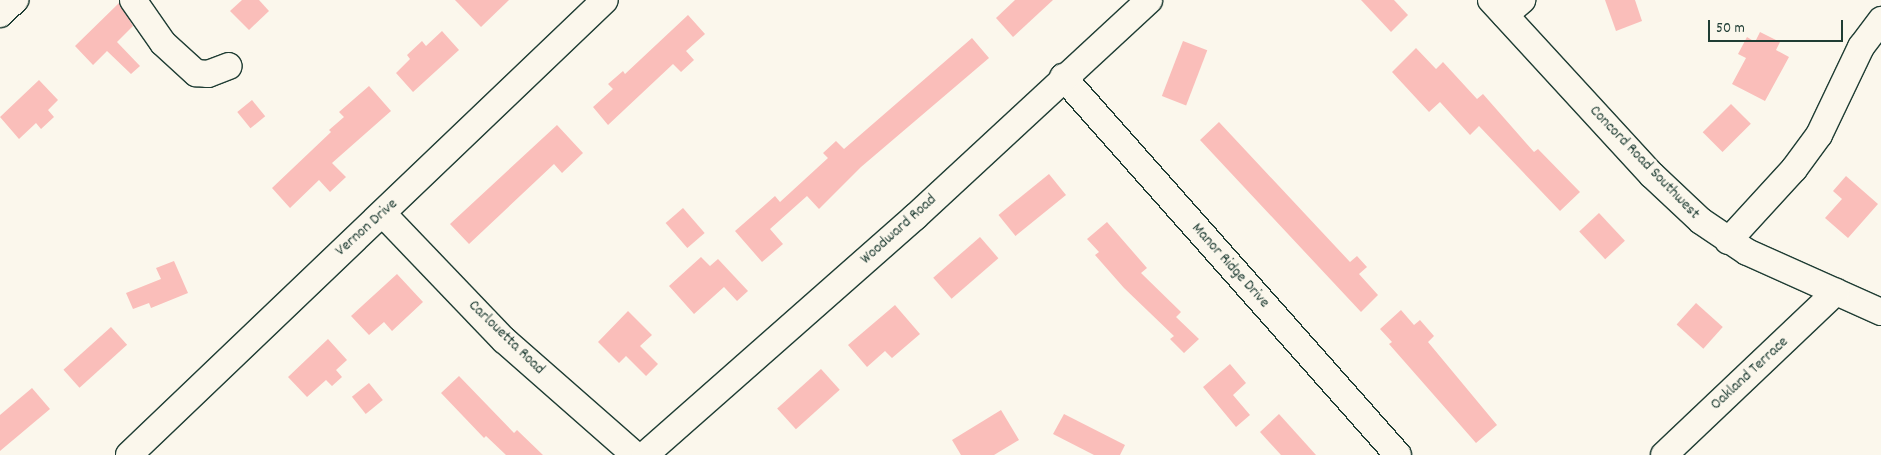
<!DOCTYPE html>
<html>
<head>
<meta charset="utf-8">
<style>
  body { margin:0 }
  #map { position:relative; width:1881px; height:455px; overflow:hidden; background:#fbf7ec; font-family:Dekko,sans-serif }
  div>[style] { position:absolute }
  .building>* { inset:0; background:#fabeba; transform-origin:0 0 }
  .roads { filter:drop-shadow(1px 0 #1f3d34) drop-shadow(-1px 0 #1f3d34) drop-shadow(0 1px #1f3d34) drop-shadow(0 -1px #1f3d34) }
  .minor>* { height:26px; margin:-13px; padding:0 13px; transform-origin:13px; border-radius:13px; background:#fbf7ec }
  span { translate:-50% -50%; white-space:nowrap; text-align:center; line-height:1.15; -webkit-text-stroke:5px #fbf7ec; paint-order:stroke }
  .street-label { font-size:16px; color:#1f3d34 }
  .scale { position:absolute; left:1708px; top:20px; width:135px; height:22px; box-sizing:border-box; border:2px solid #1f3d34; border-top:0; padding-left:6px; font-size:15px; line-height:18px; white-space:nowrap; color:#1f3d34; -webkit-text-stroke:4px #fbf7ec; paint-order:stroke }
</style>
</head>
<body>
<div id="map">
  <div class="building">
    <div style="clip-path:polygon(242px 0,259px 0,269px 11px,249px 30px,230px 11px)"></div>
    <div style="clip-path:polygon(455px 0,509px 0,481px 27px)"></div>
    <div style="clip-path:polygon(1015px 0,1053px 0,1013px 37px,996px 18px)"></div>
    <div style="clip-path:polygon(1361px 0,1394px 0,1408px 15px,1391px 32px)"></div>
    <div style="clip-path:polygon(1605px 0,1635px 0,1642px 21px,1616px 31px)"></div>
    <div style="clip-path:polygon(119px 3px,133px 26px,117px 42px,140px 66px,131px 74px,107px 51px,93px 65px,75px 46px)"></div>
    <div style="clip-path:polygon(688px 15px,705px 34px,686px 51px,694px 60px,681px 72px,673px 64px,608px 125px,593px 107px,613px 89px,608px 84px,623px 71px,625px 74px)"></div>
    <div style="clip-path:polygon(442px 31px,459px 50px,413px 92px,396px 73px,410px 59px,407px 55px,422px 41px,426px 46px)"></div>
    <div style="clip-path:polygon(1760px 32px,1780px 42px,1776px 50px,1789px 57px,1765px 101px,1732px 84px,1746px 58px,1738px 54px,1747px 37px,1755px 42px)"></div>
    <div style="clip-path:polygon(972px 38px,989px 58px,861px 167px,819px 209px,807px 196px,770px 229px,783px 244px,762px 262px,735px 231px,775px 196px,780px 202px,828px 158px,823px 153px,836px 141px,844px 149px)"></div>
    <div style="left:1183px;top:41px;width:26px;height:59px;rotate:21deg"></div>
    <div style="clip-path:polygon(1416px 48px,1436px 69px,1443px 62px,1477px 99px,1483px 94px,1534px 152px,1538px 149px,1580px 192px,1560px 211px,1479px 126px,1470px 135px,1440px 102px,1429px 112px,1392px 72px)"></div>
    <div style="clip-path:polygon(39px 80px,58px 100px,48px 110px,54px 117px,41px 129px,36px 123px,19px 139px,0 117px)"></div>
    <div style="clip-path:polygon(369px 86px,391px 111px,332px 163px,346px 177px,330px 192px,319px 180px,290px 208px,272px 188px,331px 132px,329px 130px,344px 117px,339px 112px)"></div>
    <div style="left:252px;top:100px;width:21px;height:19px;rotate:51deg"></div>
    <div style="left:1731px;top:104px;width:28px;height:40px;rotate:45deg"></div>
    <div style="clip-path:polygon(1219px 122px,1350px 262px,1357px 256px,1367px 267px,1359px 274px,1378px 295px,1361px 312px,1200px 140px)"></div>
    <div style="clip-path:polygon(557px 125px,583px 153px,562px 173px,554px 164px,469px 244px,450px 224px)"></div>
    <div style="left:1049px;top:174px;width:27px;height:65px;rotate:51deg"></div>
    <div style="clip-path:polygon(1846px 176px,1878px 204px,1848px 238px,1825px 218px,1842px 199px,1833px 191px)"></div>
    <div style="left:683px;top:208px;width:33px;height:23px;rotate:49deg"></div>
    <div style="left:1599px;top:213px;width:38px;height:27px;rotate:47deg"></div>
    <div style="clip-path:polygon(1107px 222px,1147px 268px,1141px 273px,1181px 312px,1176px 317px,1199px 339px,1184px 353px,1170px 339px,1174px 336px,1124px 288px,1095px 255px,1099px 252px,1087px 239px)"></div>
    <div style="left:980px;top:237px;width:28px;height:62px;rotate:49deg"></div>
    <div style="clip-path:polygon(701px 257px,710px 266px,718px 259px,748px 291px,737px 301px,724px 287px,694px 314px,669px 286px)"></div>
    <div style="clip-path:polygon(174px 261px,188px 293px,151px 308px,149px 303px,133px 309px,126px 293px,161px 279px,156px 268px)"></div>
    <div style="clip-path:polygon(397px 274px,423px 302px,392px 331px,384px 322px,369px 335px,351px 316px)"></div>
    <div style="left:1696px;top:303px;width:36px;height:29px;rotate:42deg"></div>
    <div style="clip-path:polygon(895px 305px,920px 334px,892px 358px,885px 351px,867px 367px,848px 345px)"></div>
    <div style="clip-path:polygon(1401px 310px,1414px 325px,1420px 320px,1434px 336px,1428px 342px,1497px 425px,1476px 443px,1389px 344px,1392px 342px,1380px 329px)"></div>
    <div style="clip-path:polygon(628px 311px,652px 335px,640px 346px,658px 364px,646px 376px,626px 356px,619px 363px,598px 342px)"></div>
    <div style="left:111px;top:327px;width:24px;height:64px;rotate:48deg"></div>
    <div style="clip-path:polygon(328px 339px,347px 360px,336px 370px,342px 377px,332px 386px,326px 380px,307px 397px,288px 377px)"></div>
    <div style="clip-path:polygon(1230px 364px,1246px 383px,1233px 395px,1250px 415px,1236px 427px,1203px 387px)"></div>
    <div style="left:821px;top:369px;width:28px;height:59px;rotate:48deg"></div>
    <div style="clip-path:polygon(459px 376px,514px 433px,517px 430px,543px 455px,506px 455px,486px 436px,484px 438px,441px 393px)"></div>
    <div style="left:369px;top:383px;width:22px;height:22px;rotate:51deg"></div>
    <div style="clip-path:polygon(32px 388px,50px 409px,0 451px,0 415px)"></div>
    <div style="clip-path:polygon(1001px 410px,1019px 440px,994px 455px,961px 455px,952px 440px)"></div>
    <div style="clip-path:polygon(1064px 414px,1125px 445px,1120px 455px,1094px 455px,1053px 434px)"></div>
    <div style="clip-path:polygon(1279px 414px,1316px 455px,1281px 455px,1260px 432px)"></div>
  </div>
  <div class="roads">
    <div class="minor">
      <div style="left:133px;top:0;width:52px;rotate:55.1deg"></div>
      <div style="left:163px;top:43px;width:45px;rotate:42.3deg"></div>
      <div style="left:196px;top:73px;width:12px;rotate:5deg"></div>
      <div style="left:208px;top:74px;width:22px;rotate:-21deg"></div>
      <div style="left:1491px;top:0;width:238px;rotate:47.4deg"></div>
      <div style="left:1652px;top:175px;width:67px;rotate:43.2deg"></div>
      <div style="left:1701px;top:221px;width:55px;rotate:34deg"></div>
      <div style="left:1747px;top:252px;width:147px;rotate:24.1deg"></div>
      <div style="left:0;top:14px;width:21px;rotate:-43deg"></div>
      <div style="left:1505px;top:15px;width:23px;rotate:-41deg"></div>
      <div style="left:1063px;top:77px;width:505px;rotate:48.45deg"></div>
      <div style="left:383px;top:214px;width:175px;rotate:46.2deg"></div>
      <div style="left:504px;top:340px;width:174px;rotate:41.3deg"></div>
      <div style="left:1728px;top:241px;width:98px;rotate:-47.5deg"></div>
      <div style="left:1794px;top:169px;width:42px;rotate:-53.7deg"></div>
      <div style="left:1819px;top:135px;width:98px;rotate:-64.5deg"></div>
      <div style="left:1861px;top:47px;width:34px;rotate:-53deg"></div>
      <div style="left:129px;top:455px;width:658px;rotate:-43.71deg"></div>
      <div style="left:645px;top:455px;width:360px;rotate:-41.4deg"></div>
      <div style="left:915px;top:217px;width:319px;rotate:-42.8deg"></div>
      <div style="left:1664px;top:455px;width:237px;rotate:-43.5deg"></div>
    </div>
  </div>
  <div class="street-label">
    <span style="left:1644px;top:163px;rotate:46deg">Concord Road Southwest</span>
    <span style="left:367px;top:228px;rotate:-42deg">Vernon Drive</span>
    <span style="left:899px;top:230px;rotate:-42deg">Woodward Road</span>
    <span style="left:1230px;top:266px;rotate:48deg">Manor Ridge Drive</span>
    <span style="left:506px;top:338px;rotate:44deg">Carlouetta Road</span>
    <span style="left:1750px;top:374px;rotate:-43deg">Oakland Terrace</span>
  </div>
  <div class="scale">50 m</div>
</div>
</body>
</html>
